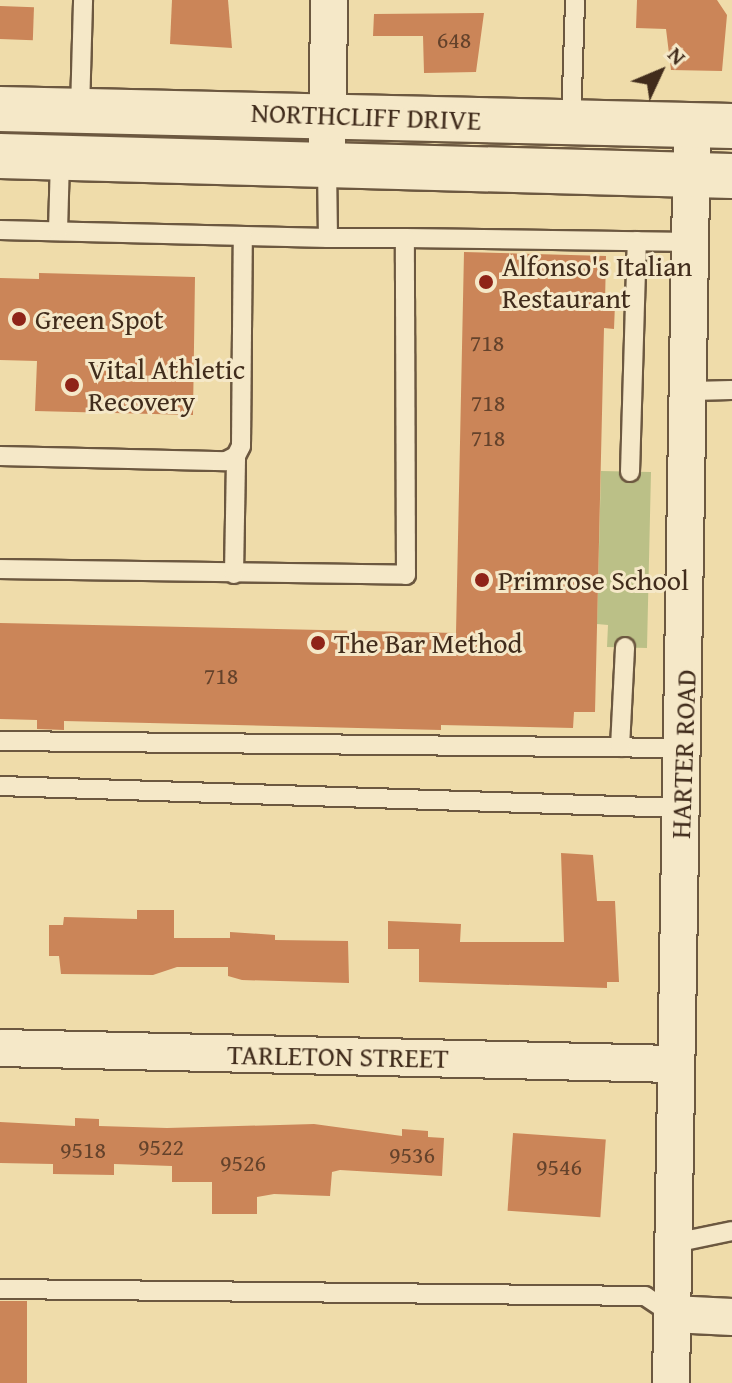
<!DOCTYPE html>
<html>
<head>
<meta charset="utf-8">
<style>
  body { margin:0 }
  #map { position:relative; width:732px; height:1383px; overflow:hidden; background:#efdcaa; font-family:"Gentium Book Plus",serif }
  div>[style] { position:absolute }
  .green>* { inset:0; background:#bbc087 }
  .building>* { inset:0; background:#cb8558; transform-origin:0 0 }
  .roads { filter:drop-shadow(2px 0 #6c5840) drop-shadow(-2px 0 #6c5840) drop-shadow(0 2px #6c5840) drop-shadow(0 -2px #6c5840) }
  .lane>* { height:18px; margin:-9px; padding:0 9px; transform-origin:9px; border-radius:9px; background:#f5e8c8 }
  .street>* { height:36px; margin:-18px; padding:0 18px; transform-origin:18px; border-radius:18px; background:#f5e8c8 }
  .secondary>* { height:44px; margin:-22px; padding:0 22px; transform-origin:22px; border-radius:22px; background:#f5e8c8 }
  .dots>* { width:22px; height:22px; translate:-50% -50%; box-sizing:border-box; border:4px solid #f5e8c8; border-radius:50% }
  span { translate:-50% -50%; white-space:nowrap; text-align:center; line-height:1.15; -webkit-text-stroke:6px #f5e8c8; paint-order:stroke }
  .number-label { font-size:24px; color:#64422b }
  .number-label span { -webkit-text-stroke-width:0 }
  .street-label { font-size:28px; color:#412c1c }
  .poi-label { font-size:28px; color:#412c1c }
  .left { translate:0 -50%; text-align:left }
  .north { position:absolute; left:620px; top:32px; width:80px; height:80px; -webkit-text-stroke:6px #f5e8c8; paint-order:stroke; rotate:46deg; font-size:22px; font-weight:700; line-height:32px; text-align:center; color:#412c1c }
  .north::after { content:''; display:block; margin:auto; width:28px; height:36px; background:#412c1c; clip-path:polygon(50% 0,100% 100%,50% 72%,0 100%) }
</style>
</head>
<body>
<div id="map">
  <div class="green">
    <div style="clip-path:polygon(601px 471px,651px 472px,647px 648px,607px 647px,608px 625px,597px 624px)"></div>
  </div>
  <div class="building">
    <div style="clip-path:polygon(172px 0,228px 0,232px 48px,170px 44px)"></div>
    <div style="clip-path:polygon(637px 0,717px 0,727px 15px,722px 71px,671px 70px,666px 29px,636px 28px)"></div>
    <div style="left:0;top:6px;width:34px;height:33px;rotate:2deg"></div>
    <div style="clip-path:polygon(484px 13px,476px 72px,424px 73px,423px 36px,373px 36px,374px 14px)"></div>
    <div style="clip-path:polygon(464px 252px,606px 256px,605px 303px,615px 304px,614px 329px,604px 328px,595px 712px,574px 712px,573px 728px,441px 725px,441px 730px,64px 721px,64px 730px,37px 729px,37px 720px,0 719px,0 623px,456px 633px)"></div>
    <div style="clip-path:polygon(39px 273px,195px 277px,193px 415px,35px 411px,37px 361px,0 360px,0 278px,39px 279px)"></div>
    <div style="clip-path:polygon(561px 853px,593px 855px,597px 901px,615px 901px,619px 982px,607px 982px,607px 988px,419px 982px,419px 949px,388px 949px,388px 921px,461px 924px,460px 942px,564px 942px)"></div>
    <div style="clip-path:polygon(137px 910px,174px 910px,174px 938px,230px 938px,230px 932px,275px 935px,275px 940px,348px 941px,349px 983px,242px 980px,228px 976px,228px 967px,177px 967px,153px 975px,61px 974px,59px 956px,49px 956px,49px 925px,63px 925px,64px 917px,137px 919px)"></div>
    <div style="clip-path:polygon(75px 1118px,99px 1119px,99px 1126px,167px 1128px,314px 1124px,402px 1136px,402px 1129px,428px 1131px,428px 1137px,444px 1138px,442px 1176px,340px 1170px,332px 1172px,330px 1196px,274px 1194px,257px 1197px,257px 1214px,212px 1214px,212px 1182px,172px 1182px,172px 1166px,114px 1164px,114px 1175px,53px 1174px,53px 1164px,0 1163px,0 1122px,75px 1126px)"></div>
    <div style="left:513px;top:1133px;width:93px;height:78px;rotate:4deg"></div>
    <div style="left:0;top:1301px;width:27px;height:82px"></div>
  </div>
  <div class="roads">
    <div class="lane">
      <div style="left:80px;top:110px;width:110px;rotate:-88.4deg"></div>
      <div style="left:571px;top:123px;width:123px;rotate:-88.1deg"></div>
      <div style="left:0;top:230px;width:328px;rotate:1.4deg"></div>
      <div style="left:58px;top:231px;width:73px;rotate:-88.4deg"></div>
      <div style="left:405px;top:238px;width:287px;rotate:0.8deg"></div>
      <div style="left:692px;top:391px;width:40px;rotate:-1.4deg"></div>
      <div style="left:0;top:456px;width:226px;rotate:1.3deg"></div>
      <div style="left:226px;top:461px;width:11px;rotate:-27deg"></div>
      <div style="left:236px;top:456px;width:11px;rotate:-63deg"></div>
      <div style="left:241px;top:446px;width:210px;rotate:-89.5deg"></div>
      <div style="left:630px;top:472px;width:231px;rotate:-88.3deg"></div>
      <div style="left:0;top:569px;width:406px;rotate:0.8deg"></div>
      <div style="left:406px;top:575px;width:337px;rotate:-90.2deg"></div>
      <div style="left:405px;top:238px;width:77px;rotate:180deg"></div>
      <div style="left:328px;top:238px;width:70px;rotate:-90.8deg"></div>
      <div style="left:234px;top:574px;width:118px;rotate:-89deg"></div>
      <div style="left:0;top:741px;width:685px;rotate:0.59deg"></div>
      <div style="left:620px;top:747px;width:100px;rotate:-87.1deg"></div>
      <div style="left:0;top:786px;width:681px;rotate:1.85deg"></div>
      <div style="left:674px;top:1243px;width:59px;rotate:-11.7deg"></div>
      <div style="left:0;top:1289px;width:645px;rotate:0.62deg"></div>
      <div style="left:645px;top:1296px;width:32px;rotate:34deg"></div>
    </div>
    <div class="street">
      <div style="left:327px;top:168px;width:168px;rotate:-89.3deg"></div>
      <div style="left:0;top:1048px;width:676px;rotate:1.36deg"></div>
      <div style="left:672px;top:1314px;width:60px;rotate:2.9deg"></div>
      <div style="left:671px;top:1383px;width:1257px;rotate:-89.04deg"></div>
    </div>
    <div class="secondary">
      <div style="left:0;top:109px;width:732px;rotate:1.33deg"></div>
      <div style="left:0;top:156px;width:732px;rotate:1.57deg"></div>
    </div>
  </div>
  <div class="dots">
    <div style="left:486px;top:282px;background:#8f2418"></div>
    <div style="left:19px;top:319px;background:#8f2418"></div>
    <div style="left:72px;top:385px;background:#8f2418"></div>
    <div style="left:482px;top:580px;background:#8f2418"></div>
    <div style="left:318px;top:643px;background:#8f2418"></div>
  </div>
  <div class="number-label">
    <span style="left:454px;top:40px">648</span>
    <span style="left:487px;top:343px">718</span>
    <span style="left:488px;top:403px">718</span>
    <span style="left:488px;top:438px">718</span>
    <span style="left:221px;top:676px">718</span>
    <span style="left:161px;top:1147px">9522</span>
    <span style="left:83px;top:1150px">9518</span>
    <span style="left:412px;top:1155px">9536</span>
    <span style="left:243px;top:1163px">9526</span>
    <span style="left:559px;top:1167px">9546</span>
  </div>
  <div class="street-label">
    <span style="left:366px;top:116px;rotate:2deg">NORTHCLIFF DRIVE</span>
    <span style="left:683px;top:754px;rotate:-88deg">HARTER ROAD</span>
    <span style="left:338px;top:1056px;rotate:1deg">TARLETON STREET</span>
  </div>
  <div class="poi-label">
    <span class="left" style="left:502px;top:282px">Alfonso's Italian<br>Restaurant</span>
    <span class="left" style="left:35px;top:319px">Green Spot</span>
    <span class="left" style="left:88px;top:385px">Vital Athletic<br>Recovery</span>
    <span class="left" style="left:498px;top:580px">Primrose School</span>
    <span class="left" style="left:334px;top:643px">The Bar Method</span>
  </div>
  <div class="north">N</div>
</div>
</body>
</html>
